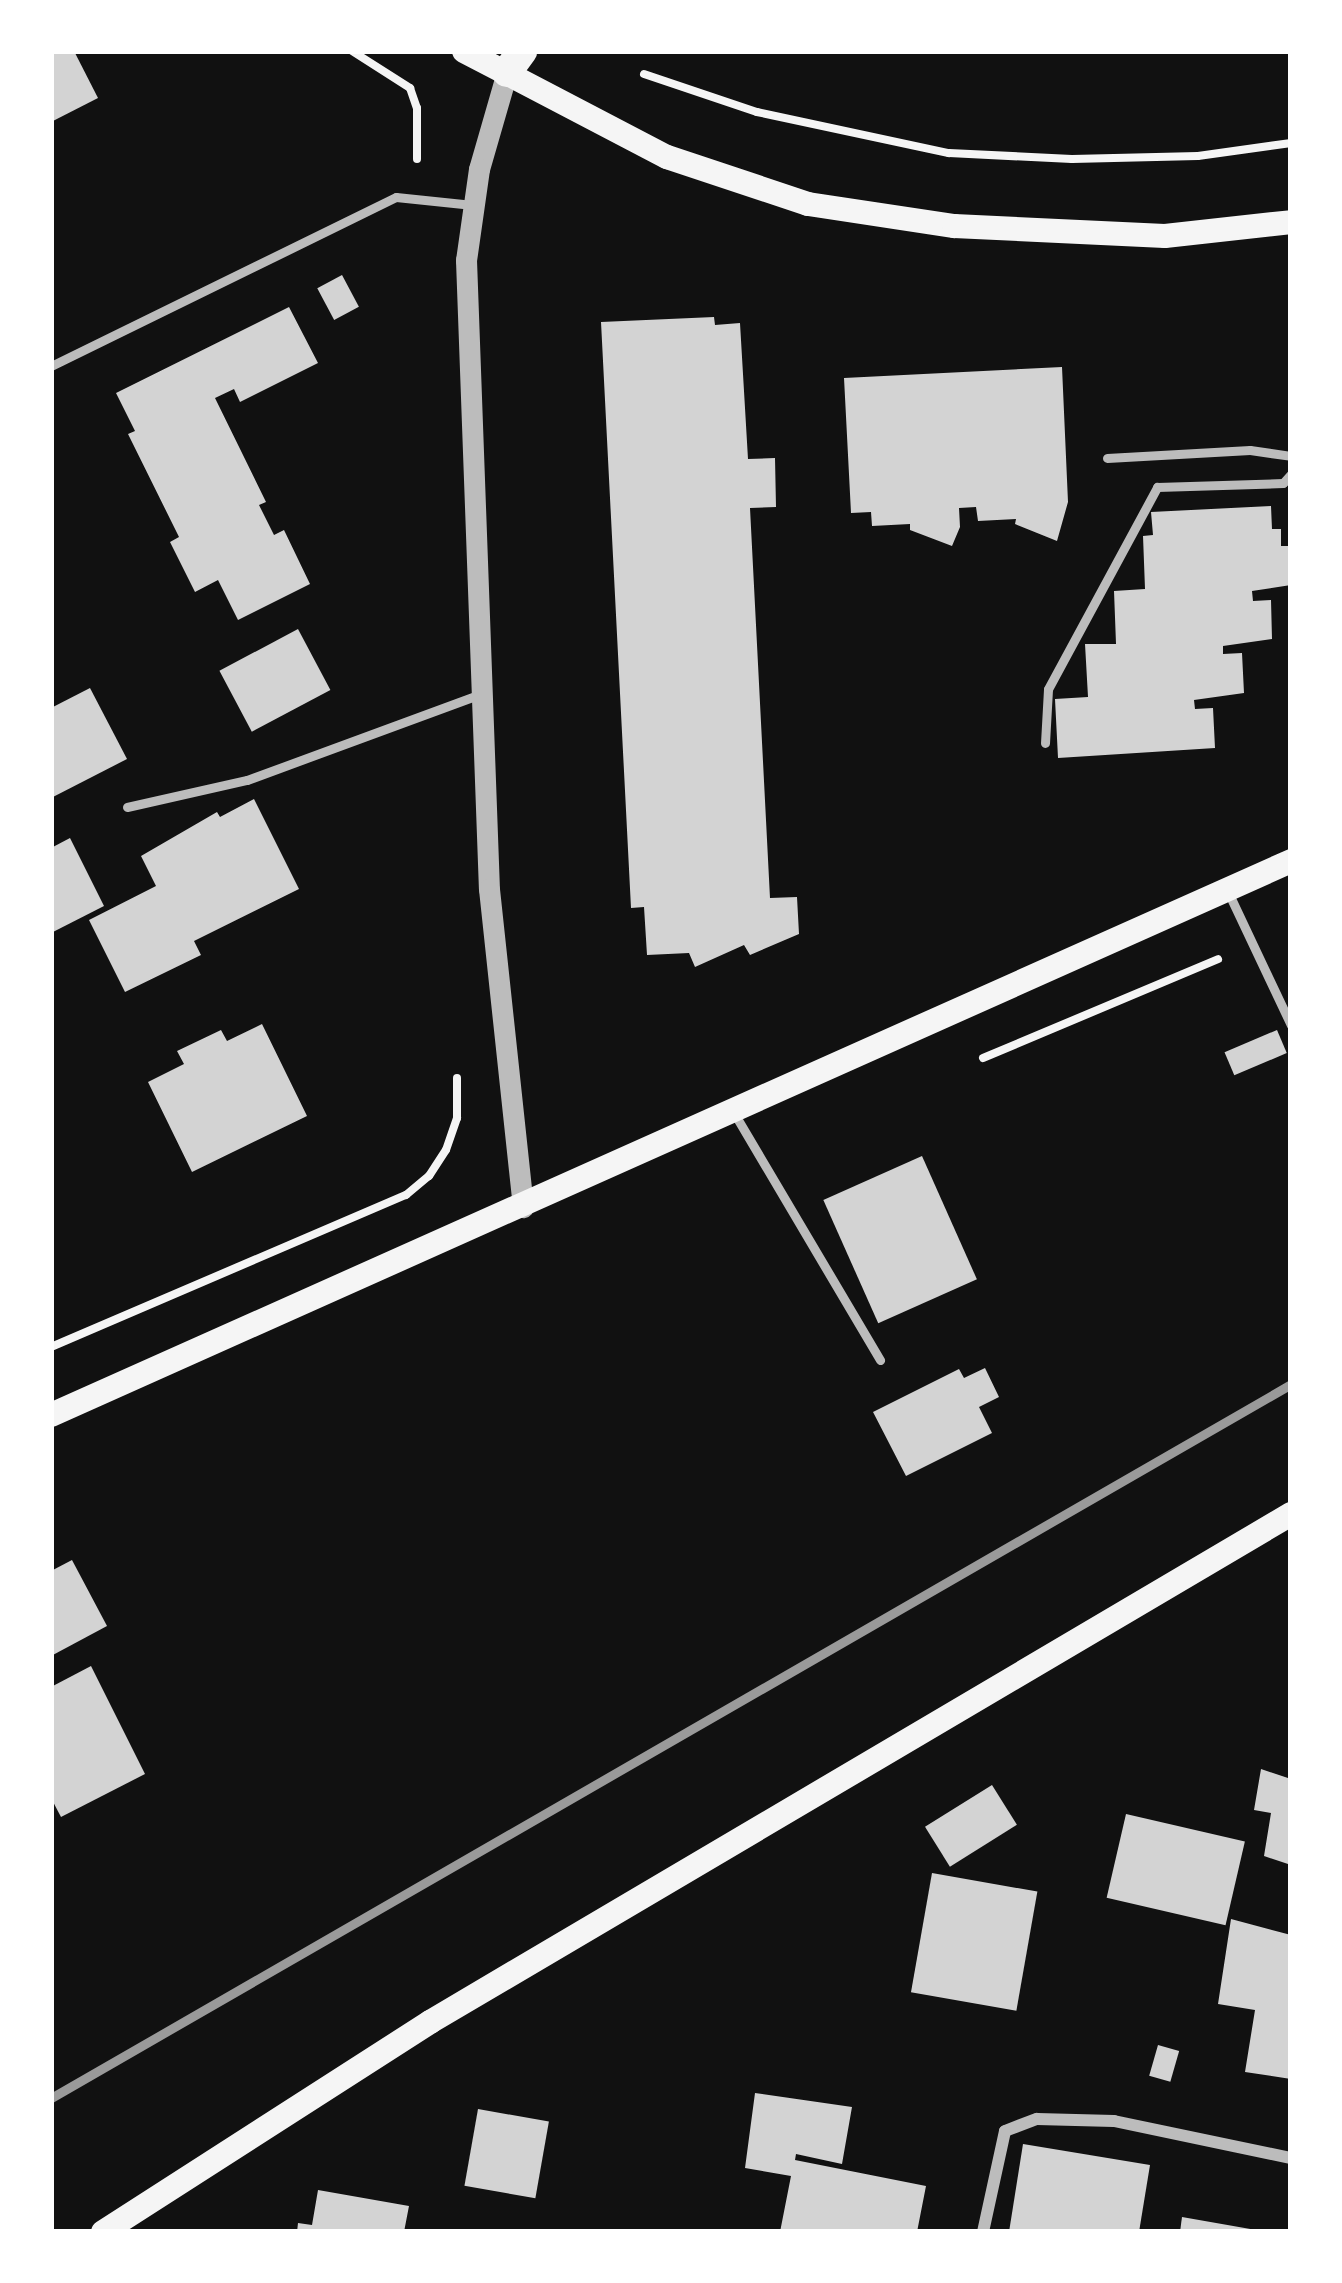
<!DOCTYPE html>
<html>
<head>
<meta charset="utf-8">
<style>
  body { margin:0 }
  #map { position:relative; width:1342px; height:2283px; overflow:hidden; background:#111; font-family:"Asap Condensed",sans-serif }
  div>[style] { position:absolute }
  .building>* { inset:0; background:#d3d3d3; transform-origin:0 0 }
  .path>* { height:8px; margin:-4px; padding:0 4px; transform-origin:4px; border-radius:4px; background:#f5f5f5 }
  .service>* { height:9px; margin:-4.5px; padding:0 4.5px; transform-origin:4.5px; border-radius:4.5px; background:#bcbcbc }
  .minor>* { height:12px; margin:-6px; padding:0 6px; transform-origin:6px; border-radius:6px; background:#bcbcbc }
  .tertiary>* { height:21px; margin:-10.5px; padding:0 10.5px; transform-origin:10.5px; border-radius:10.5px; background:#bcbcbc }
  .secondary>* { height:24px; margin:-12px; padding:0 12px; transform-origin:12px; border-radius:12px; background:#f5f5f5 }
  .primary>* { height:30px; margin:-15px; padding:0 15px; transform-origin:15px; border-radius:15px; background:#f5f5f5 }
  .rail>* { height:9px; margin:-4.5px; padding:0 4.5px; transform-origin:4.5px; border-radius:4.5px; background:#9a9a9a }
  span { translate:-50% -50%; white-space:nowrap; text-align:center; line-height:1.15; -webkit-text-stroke:10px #fff; paint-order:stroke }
  .frame { position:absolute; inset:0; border:54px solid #fff; pointer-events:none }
</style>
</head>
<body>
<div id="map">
  <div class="building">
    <div style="clip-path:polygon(51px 51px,74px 51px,98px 98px,51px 122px)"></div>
    <div style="left:342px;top:275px;width:36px;height:28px;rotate:62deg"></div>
    <div style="clip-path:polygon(289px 307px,318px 363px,240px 402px,234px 389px,215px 398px,266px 502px,259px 505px,274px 535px,284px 530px,310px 584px,238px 620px,218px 580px,195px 592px,170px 542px,179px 537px,128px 434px,135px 431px,116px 393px)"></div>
    <div style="clip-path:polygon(714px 317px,715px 325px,740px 323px,748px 459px,775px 458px,776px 507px,750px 508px,770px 898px,797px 897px,799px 934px,750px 955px,744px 945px,695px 967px,689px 953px,647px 955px,644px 907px,631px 908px,601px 322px)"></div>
    <div style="clip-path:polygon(1062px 367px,1068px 502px,1057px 541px,1015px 524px,1016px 519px,978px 521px,976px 507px,959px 508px,960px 527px,952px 546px,910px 530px,910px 524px,872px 526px,871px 512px,851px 513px,844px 378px)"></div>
    <div style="clip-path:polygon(1271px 506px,1272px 529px,1281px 529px,1281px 546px,1291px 546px,1291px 585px,1252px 591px,1253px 601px,1271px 600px,1272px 639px,1223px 646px,1223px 654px,1242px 653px,1244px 693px,1194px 700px,1195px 709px,1213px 708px,1215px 748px,1058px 758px,1055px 699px,1088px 697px,1085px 644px,1116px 644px,1114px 591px,1145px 589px,1143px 536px,1153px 535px,1151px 512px)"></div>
    <div style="left:298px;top:629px;width:69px;height:89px;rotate:62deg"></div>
    <div style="clip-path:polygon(90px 688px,127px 759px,51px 798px,51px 708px)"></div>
    <div style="clip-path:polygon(254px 799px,299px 889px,194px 941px,201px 955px,125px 992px,89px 920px,156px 886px,141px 856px,217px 812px,220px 817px)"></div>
    <div style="clip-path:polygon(70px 838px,104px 906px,51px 933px,51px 848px)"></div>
    <div style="clip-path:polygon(262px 1024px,307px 1116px,192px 1172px,148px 1082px,184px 1064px,177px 1051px,221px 1030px,227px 1041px)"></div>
    <div style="left:1277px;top:1030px;width:25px;height:57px;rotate:67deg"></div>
    <div style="left:922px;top:1156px;width:135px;height:108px;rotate:66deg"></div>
    <div style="clip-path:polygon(985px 1368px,999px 1397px,979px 1407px,992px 1433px,906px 1476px,873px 1412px,959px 1369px,964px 1378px)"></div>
    <div style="clip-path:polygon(72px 1560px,107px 1626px,51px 1656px,51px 1571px)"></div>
    <div style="clip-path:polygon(91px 1666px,145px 1774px,61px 1817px,51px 1798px,51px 1687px)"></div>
    <div style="clip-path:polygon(1261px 1769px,1291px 1779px,1291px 1865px,1264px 1856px,1271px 1813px,1254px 1810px)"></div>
    <div style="left:992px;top:1785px;width:47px;height:79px;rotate:58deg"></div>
    <div style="left:1126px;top:1814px;width:122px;height:86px;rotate:13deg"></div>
    <div style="left:932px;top:1873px;width:107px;height:121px;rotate:10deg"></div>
    <div style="clip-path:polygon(1231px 1919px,1291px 1935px,1291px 2079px,1245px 2072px,1255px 2010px,1218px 2004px)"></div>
    <div style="left:1158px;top:2045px;width:22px;height:32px;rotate:16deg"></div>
    <div style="clip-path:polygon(755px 2093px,852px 2107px,842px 2164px,796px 2154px,795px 2160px,926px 2186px,917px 2232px,780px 2232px,791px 2176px,745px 2168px)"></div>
    <div style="left:478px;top:2109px;width:72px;height:78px;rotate:10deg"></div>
    <div style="clip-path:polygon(1023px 2144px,1150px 2165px,1139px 2232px,1009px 2232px)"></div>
    <div style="clip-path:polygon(318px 2190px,409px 2206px,404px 2232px,297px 2232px,298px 2223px,312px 2225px)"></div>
    <div style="clip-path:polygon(1182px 2217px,1256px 2230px,1256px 2232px,1180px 2232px)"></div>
  </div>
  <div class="path">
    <div style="left:352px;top:51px;width:69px;rotate:32.5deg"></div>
    <div style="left:410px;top:88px;width:21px;rotate:71deg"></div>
    <div style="left:417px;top:108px;width:51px;rotate:90deg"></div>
    <div style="left:644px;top:74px;width:119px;rotate:18.6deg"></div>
    <div style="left:757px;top:112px;width:196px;rotate:12.1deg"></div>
    <div style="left:949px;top:153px;width:123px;rotate:2.8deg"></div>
    <div style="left:1072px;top:159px;width:126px;rotate:-1.4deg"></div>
    <div style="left:1198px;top:156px;width:94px;rotate:-8deg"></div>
    <div style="left:983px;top:1058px;width:255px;rotate:-22.8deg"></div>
    <div style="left:51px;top:1347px;width:386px;rotate:-23.2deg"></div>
    <div style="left:406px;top:1195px;width:30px;rotate:-40deg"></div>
    <div style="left:429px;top:1176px;width:31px;rotate:-57deg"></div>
    <div style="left:446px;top:1150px;width:34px;rotate:-71deg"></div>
    <div style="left:457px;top:1118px;width:40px;rotate:-90deg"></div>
  </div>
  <div class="service">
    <div style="left:51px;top:366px;width:384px;rotate:-26.1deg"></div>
    <div style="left:396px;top:197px;width:77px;rotate:5.9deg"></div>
    <div style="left:1107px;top:458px;width:143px;rotate:-3.2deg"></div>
    <div style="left:1250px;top:450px;width:41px;rotate:8.3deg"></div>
    <div style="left:1045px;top:743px;width:54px;rotate:-86.8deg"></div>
    <div style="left:1048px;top:689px;width:230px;rotate:-61.6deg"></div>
    <div style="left:1157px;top:487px;width:126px;rotate:-1.8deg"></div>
    <div style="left:1283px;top:483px;width:12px;rotate:-48deg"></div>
    <div style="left:127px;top:807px;width:123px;rotate:-12.7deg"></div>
    <div style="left:247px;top:780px;width:249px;rotate:-20.2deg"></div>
    <div style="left:1229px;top:894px;width:145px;rotate:64.7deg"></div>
    <div style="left:734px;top:1113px;width:287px;rotate:59.4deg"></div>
  </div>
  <div class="minor">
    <div style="left:983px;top:2232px;width:103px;rotate:-77.7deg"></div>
    <div style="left:1005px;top:2131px;width:34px;rotate:-21deg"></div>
    <div style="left:1037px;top:2119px;width:77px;rotate:1.5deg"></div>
    <div style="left:1114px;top:2121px;width:181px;rotate:11.8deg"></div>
  </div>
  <div class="tertiary">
    <div style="left:507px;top:72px;width:101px;rotate:106.1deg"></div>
    <div style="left:479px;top:169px;width:92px;rotate:98.1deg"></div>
    <div style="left:466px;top:260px;width:629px;rotate:87.91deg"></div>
    <div style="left:489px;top:889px;width:320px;rotate:83.9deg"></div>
  </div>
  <div class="secondary">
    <div style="left:464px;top:51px;width:229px;rotate:27.6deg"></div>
    <div style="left:667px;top:157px;width:149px;rotate:18.4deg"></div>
    <div style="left:808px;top:204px;width:148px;rotate:8.6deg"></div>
    <div style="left:954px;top:226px;width:211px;rotate:2.7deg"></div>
    <div style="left:1165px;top:236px;width:127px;rotate:-6.3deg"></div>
    <div style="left:51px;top:1415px;width:1358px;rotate:-24.07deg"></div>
    <div style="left:103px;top:2232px;width:389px;rotate:-32.7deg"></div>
    <div style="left:430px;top:2022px;width:1000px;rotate:-30.54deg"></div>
  </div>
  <div class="primary">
    <div style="left:507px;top:72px;width:26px;rotate:-54deg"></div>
  </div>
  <div class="rail">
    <div style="left:51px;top:2098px;width:1431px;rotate:-29.93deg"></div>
  </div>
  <div class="frame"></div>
</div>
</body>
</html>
